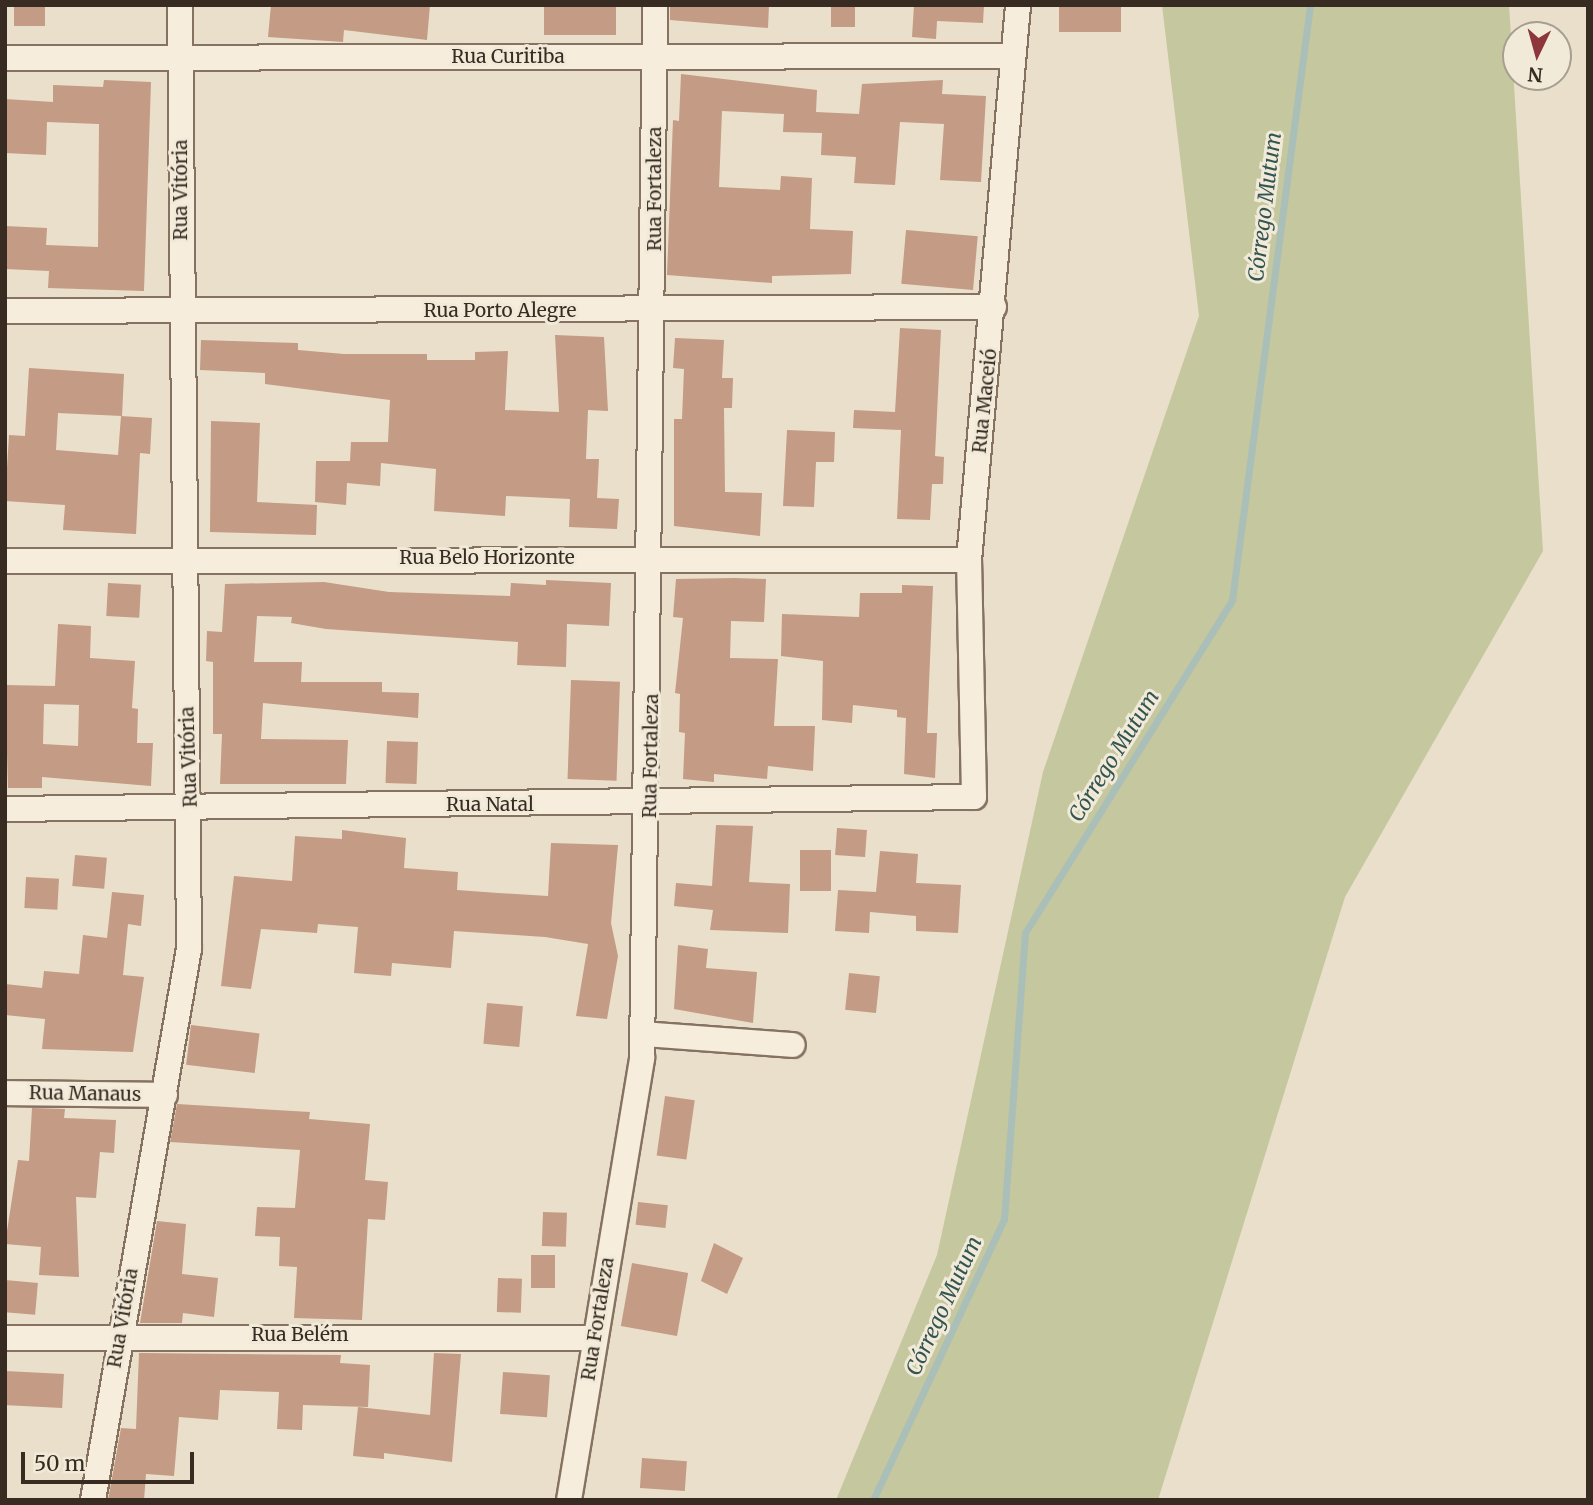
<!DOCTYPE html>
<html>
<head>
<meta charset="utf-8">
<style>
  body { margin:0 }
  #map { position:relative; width:1593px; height:1505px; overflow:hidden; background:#eadfca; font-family:Merriweather,serif }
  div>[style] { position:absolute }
  .green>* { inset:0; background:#c5c79f }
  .stream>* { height:7px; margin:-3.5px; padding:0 3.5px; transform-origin:3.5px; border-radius:3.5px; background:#aabfb8 }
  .building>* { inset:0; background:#c49b84; transform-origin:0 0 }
  .roads { filter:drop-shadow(2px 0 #857260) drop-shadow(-2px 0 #857260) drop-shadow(0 2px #857260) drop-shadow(0 -2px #857260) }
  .minor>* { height:24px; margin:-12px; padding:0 12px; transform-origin:12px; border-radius:12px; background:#f6eddd }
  span { translate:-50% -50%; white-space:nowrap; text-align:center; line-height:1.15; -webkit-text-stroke:6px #f2ead9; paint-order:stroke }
  .street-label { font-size:19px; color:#372b22 }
  .water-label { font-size:21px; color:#335551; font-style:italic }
  .frame { position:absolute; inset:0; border:7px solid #372b22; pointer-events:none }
  .north { position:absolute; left:1502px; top:21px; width:70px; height:70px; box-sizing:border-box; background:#f2ead9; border:2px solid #a79e90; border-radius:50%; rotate:185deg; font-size:19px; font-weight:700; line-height:28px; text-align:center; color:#372b22 }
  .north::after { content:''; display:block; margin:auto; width:24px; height:32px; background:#8d373c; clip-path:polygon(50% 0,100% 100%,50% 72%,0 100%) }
  .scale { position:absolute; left:21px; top:1452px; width:173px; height:32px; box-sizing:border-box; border:4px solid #372b22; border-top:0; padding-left:9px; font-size:21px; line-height:24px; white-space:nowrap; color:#372b22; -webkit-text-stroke:5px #f2ead9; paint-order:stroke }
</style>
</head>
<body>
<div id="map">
  <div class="green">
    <div style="clip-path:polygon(1162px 5px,1509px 5px,1543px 551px,1345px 897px,1158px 1500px,836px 1500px,937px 1255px,1043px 772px,1199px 316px)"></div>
  </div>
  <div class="stream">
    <div style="left:873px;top:1500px;width:310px;rotate:-65deg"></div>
    <div style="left:1004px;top:1219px;width:287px;rotate:-85.8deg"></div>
    <div style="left:1025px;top:933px;width:392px;rotate:-58.1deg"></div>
    <div style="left:1232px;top:600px;width:600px;rotate:-82.53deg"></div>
  </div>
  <div class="building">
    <div style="left:14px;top:5px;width:31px;height:21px"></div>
    <div style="clip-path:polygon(271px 5px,430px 5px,427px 40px,344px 30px,343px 42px,268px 37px)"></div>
    <div style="left:544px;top:5px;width:72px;height:30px"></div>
    <div style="clip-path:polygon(670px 5px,769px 5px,768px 28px,670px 20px)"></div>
    <div style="left:831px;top:5px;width:24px;height:22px"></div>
    <div style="clip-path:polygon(914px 5px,984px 5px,983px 23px,937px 21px,936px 39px,912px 37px)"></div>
    <div style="left:1059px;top:5px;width:62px;height:27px"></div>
    <div style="clip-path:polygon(681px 74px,817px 90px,816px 112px,859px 114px,862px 84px,943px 80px,942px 94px,986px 96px,981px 182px,940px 180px,944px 124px,900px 122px,895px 185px,854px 183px,856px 157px,821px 155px,822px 133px,783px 132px,784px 114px,722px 111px,719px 187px,780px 190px,781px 176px,812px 178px,810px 229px,853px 231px,851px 274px,772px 276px,772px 283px,667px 275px,673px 120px,679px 121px)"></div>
    <div style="clip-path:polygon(104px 80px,151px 82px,144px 291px,48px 288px,49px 271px,5px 269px,5px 226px,47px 228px,46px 245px,98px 247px,99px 124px,47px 122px,46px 155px,5px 153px,5px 99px,53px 102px,53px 85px,103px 87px)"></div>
    <div style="left:906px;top:230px;width:72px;height:54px;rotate:5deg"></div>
    <div style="clip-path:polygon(900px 328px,941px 330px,935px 456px,944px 457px,943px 484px,932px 484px,930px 520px,897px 519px,901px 430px,853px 428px,854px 410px,895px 412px)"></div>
    <div style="clip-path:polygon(555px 335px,604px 337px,608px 411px,588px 410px,586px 459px,599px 459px,597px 498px,619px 499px,617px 529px,569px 527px,570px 499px,506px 496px,505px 516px,434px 511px,436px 469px,381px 463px,380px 486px,347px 483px,346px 505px,315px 502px,316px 461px,350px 461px,351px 442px,388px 442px,390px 400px,265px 384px,265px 373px,200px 370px,201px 340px,298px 343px,298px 350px,344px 354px,427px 354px,427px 360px,475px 360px,475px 352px,508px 351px,505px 410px,559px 412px)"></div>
    <div style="clip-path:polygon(675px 338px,724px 340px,722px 378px,733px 378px,732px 408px,724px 408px,725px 492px,762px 493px,760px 536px,674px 526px,674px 419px,682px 419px,684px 369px,673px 368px)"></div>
    <div style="clip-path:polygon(29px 368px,124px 374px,122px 416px,58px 413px,56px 450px,118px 455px,121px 416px,152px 418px,150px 454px,140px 453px,136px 534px,63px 530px,65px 505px,5px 501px,9px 435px,25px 436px)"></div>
    <div style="clip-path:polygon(211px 421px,260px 423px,257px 502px,317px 505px,316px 535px,210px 532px)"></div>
    <div style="clip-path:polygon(787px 430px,835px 432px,834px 462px,816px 462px,814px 507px,783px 506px)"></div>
    <div style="clip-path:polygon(735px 578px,766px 579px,764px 622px,731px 621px,730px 658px,778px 659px,774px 726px,815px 726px,813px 771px,768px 766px,767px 779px,714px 774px,714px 782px,683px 779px,685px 733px,679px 732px,680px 694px,675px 693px,683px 618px,673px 617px,676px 579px)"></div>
    <div style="clip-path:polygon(546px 580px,611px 583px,609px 626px,567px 624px,566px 667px,517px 665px,518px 642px,326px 629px,291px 623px,292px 617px,257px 616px,254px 662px,302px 662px,301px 682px,382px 682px,382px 692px,419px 693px,418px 718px,263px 703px,261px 739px,348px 740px,346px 784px,220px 784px,222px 734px,213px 734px,213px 662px,206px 661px,207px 631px,222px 632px,225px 584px,324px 582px,389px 592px,510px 596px,511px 583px,546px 585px)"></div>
    <div style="left:108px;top:583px;width:33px;height:33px;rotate:3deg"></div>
    <div style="clip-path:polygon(902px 585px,933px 586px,927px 733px,937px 733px,935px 778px,904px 774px,906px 718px,897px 717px,897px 710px,853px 705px,852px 723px,822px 720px,823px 661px,781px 656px,782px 614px,859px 617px,860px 593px,902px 593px)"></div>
    <div style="clip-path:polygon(evenodd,58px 624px,91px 626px,90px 658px,135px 661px,132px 708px,138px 709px,137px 743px,153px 743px,151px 786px,42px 777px,42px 788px,8px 788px,5px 685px,55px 686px,58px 624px,44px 704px,79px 705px,78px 746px,43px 744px,44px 704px)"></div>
    <div style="left:571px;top:680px;width:49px;height:99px;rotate:2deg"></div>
    <div style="left:387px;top:741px;width:31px;height:42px;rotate:2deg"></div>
    <div style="clip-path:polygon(716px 825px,753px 826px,749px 882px,790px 884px,788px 933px,710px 930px,713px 910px,674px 906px,676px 883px,712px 886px)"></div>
    <div style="left:837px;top:828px;width:30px;height:27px;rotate:4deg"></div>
    <div style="clip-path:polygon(342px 830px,406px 838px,404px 868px,458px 872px,457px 890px,498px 893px,548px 896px,551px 843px,618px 845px,611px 923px,618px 956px,607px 1019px,576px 1016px,588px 944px,545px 937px,454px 931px,451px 968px,392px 963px,391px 976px,354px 973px,358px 927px,318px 924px,317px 933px,261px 929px,251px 989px,221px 986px,234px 876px,292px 881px,295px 836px,342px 839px)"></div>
    <div style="left:800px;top:850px;width:31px;height:41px"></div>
    <div style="clip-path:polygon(880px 851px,918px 854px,916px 883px,961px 885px,958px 933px,916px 931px,916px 916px,870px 912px,869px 933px,835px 931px,838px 890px,876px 892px)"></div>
    <div style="left:75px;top:855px;width:32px;height:31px;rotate:5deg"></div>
    <div style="left:26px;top:877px;width:33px;height:31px;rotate:3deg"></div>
    <div style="clip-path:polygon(112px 892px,144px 895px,141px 926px,128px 924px,123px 975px,144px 977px,133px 1052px,42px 1049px,45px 1019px,5px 1015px,5px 984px,42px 988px,44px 971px,79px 974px,83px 935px,107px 938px)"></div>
    <div style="clip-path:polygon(678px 945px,708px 949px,706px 968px,757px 972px,753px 1023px,674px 1009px)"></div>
    <div style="left:849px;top:973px;width:31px;height:37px;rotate:6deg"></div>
    <div style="left:487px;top:1003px;width:36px;height:41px;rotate:5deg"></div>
    <div style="left:191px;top:1025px;width:69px;height:40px;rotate:7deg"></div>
    <div style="left:665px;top:1096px;width:30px;height:60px;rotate:8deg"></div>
    <div style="clip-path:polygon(177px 1104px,310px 1112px,309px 1119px,370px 1124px,365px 1180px,388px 1182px,385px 1220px,368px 1219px,362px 1320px,294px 1318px,297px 1267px,279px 1266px,280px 1237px,255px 1236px,257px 1207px,295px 1208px,300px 1150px,170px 1142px)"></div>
    <div style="clip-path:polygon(32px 1108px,65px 1109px,64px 1118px,116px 1120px,114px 1153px,100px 1152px,96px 1198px,76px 1197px,79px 1277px,39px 1275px,41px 1247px,5px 1244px,18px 1160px,29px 1161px)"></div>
    <div style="left:638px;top:1202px;width:30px;height:23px;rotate:6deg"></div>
    <div style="left:543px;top:1212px;width:24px;height:34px;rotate:2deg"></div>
    <div style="clip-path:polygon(157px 1221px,186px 1224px,182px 1274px,218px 1278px,214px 1317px,183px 1313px,182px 1323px,140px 1323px)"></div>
    <div style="clip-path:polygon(714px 1243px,743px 1258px,727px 1294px,701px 1281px)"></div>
    <div style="left:531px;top:1255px;width:24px;height:33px"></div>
    <div style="left:632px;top:1263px;width:57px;height:64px;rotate:10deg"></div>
    <div style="left:498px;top:1278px;width:24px;height:34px;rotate:2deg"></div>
    <div style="left:5px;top:1280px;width:33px;height:32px;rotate:5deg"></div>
    <div style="clip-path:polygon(139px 1353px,341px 1355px,340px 1363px,370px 1365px,368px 1407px,303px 1405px,302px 1430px,277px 1429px,279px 1392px,220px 1390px,218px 1420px,179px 1417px,174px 1476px,146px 1474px,144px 1500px,108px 1500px,121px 1428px,136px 1429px)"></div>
    <div style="clip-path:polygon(434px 1353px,461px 1354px,452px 1462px,384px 1453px,384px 1459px,353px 1456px,358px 1407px,430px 1415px)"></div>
    <div style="left:5px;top:1371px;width:59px;height:34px;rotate:3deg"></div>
    <div style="left:503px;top:1372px;width:47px;height:42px;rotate:4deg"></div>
    <div style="left:642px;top:1458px;width:45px;height:30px;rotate:4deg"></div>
  </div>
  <div class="roads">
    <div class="minor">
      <div style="left:5px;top:58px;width:1006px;rotate:-0.11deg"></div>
      <div style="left:5px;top:311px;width:989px;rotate:-0.23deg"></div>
      <div style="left:5px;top:561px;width:964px;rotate:-0.06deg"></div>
      <div style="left:5px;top:809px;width:969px;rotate:-0.71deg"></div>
      <div style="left:974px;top:797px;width:237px;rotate:-91.2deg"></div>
      <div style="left:969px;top:560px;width:557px;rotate:-84.95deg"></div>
      <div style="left:643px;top:1034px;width:150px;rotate:4.2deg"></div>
      <div style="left:5px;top:1093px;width:160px;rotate:0.7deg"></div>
      <div style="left:5px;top:1338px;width:589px"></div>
      <div style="left:93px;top:1500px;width:559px;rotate:-80.12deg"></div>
      <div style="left:189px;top:949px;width:944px;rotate:-90.55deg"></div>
      <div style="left:569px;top:1500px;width:448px;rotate:-80.6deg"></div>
      <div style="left:642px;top:1058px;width:1053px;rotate:-89.29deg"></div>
    </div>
  </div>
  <div class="street-label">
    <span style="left:508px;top:57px">Rua Curitiba</span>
    <span style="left:655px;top:189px;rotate:-90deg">Rua Fortaleza</span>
    <span style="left:181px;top:190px;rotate:-90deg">Rua Vitória</span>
    <span style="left:500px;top:311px">Rua Porto Alegre</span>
    <span style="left:985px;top:401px;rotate:-84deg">Rua Maceió</span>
    <span style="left:487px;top:558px">Rua Belo Horizonte</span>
    <span style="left:651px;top:756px;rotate:-89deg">Rua Fortaleza</span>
    <span style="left:189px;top:757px;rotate:-92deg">Rua Vitória</span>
    <span style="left:490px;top:805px">Rua Natal</span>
    <span style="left:85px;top:1094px;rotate:1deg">Rua Manaus</span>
    <span style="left:123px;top:1318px;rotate:-80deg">Rua Vitória</span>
    <span style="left:598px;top:1319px;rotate:-81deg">Rua Fortaleza</span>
    <span style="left:300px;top:1335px">Rua Belém</span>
  </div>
  <div class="water-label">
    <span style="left:1265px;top:207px;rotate:-83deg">Córrego Mutum</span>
    <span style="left:1114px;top:756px;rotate:-58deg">Córrego Mutum</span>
    <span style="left:944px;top:1306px;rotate:-65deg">Córrego Mutum</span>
  </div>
  <div class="frame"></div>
  <div class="north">N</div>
  <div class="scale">50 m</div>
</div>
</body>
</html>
